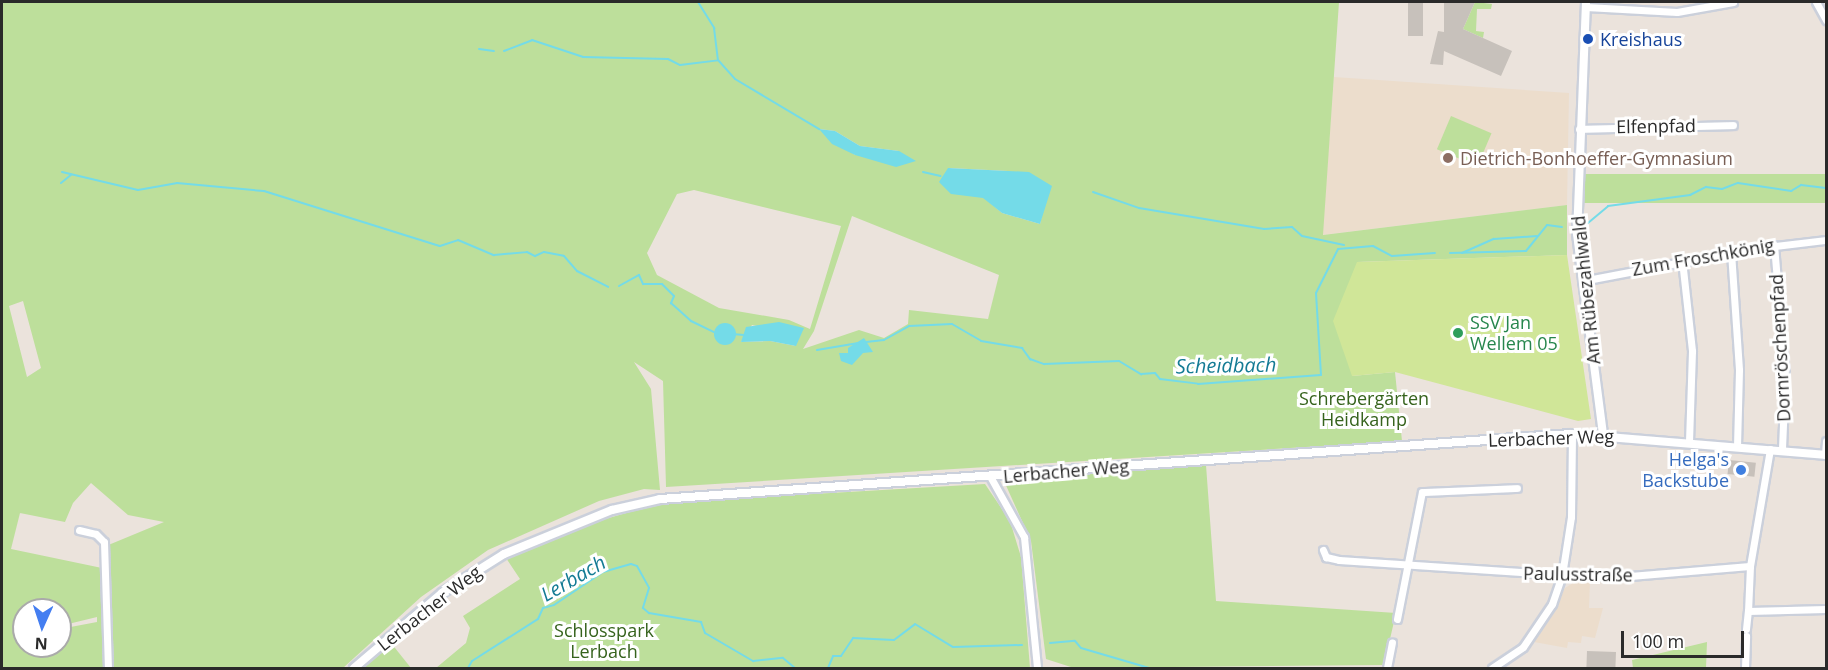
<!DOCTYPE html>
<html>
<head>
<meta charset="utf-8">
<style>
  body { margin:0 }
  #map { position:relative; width:1828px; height:670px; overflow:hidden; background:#ebe3dc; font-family:"Open Sans",sans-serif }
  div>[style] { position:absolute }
  .education>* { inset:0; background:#ecddcc }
  .green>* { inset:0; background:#bddf9b; transform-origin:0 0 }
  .pitch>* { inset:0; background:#d0e698 }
  .water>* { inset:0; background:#74dbe8 }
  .round { border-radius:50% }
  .stream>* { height:2px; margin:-1px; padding:0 1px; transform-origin:1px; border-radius:1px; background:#74dbe8 }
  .building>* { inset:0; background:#c7c1bb; transform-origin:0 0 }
  .roads { filter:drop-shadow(2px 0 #cbd0db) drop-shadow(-2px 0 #cbd0db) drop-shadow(0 2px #cbd0db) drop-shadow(0 -2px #cbd0db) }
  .minor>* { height:7px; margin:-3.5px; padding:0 3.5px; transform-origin:3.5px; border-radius:3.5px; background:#fff }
  .tertiary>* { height:8px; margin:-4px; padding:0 4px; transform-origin:4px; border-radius:4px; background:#fff }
  .dots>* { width:16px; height:16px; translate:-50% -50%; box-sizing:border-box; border:3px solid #fff; border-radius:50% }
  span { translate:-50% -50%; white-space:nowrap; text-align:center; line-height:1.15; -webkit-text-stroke:6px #fff; paint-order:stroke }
  .transit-label { font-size:18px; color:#164399 }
  .left { translate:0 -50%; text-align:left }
  .street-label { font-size:18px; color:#2a2a2a }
  .education-label { font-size:18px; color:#785e54 }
  .leisure-label { font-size:18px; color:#27864d }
  .park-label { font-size:18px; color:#36631d }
  .shop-label { font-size:18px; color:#366cbe }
  .right { translate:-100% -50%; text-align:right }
  .water-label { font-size:20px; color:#147b94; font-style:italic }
  .frame { position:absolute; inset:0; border:3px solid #2a2a2a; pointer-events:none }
  .north { position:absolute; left:12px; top:598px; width:60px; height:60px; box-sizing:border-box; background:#fff; border:2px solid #aaa; border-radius:50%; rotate:183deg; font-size:16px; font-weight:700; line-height:24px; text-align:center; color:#2a2a2a }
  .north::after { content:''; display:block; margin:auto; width:21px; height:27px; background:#447ef1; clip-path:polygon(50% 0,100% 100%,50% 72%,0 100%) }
  .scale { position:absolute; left:1621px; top:631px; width:123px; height:27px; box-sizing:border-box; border:3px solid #2a2a2a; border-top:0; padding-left:8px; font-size:18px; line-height:21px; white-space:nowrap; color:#2a2a2a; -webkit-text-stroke:4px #fff; paint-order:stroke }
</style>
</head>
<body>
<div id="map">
  <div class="education">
    <div style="clip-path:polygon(1334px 77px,1569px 93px,1567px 205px,1322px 235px)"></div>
    <div style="clip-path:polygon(1578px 580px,1590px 581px,1589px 608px,1603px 608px,1595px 638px,1582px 636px,1581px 643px,1568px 642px,1567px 648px,1534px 642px,1565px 588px)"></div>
  </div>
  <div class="green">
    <div style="clip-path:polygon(evenodd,2px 2px,1339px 2px,1323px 235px,1567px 205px,1567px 255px,1357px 262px,1352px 376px,1395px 372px,1402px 441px,666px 487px,663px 381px,634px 362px,651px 389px,660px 490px,644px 489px,599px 501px,488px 550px,421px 597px,343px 668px,111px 668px,106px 546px,164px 522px,128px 515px,91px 483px,73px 503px,65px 522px,20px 513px,11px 549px,102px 568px,106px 668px,2px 668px,2px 2px,819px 129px,835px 131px,860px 146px,899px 151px,855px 155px,819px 129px,2px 2px,949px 168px,1008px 171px,1047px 193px,1040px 224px,1002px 213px,949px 168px,2px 2px,694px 190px,841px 226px,810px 329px,789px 320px,719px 308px,657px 275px,647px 253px,677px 194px,694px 190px,2px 2px,852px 216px,999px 275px,988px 319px,909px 310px,908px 324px,884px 338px,859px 330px,803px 349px,814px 331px,852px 216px,2px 2px,23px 301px,41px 368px,27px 377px,9px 306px,23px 301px,2px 2px,752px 325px,757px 326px,796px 346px,770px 341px,741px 342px,752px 325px,2px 2px,24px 610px,60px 610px,60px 626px,97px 617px,97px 622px,60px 629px,60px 646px,24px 646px,24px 636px,17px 636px,24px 634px,24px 610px)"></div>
    <div style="clip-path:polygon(1475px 2px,1492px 4px,1491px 9px,1477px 9px,1476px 31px,1484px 32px,1483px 38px,1463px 29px)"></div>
    <div style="left:1451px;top:116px;width:44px;height:36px;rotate:23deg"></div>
    <div style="left:1826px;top:174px;width:29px;height:243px;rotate:90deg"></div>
    <div style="clip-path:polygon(1206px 465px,1216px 601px,1396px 613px,1384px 665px,1074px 668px,1046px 659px,1031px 541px,1004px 481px)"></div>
    <div style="clip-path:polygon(985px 484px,1010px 521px,1021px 557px,1030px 668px,436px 668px,466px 643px,470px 628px,463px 616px,520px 579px,506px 558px,581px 526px,661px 503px)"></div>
    <div style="clip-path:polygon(1707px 642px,1706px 668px,1633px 668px,1632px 660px)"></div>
    <div style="clip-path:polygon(391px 643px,411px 668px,363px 668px)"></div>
  </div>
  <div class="pitch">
    <div style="clip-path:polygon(1567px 255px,1591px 419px,1578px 421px,1395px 372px,1352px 376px,1333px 321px,1357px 262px)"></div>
  </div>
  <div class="water">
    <div style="clip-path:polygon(819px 129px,835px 131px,860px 146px,899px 151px,916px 161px,896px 167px,855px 155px,832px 144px)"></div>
    <div style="clip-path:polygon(948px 168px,1029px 172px,1052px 186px,1040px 224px,1002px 213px,983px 198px,951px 194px,939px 182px)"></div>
    <div style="clip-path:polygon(779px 322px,804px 328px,796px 346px,770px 341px,741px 342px,746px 327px)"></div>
    <div class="round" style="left:714px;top:323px;width:22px;height:22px"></div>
    <div style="clip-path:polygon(864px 338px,873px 352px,863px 353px,852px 365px,841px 361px,839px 353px,848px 353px,848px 348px)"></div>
  </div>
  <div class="stream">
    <div style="left:698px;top:2px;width:31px;rotate:58deg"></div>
    <div style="left:714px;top:28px;width:31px;rotate:83deg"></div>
    <div style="left:479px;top:49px;width:15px;rotate:8deg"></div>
    <div style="left:504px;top:51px;width:30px;rotate:-21deg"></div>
    <div style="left:532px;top:40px;width:54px;rotate:18.4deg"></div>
    <div style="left:583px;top:57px;width:85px;rotate:1.3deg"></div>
    <div style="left:668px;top:59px;width:13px;rotate:27deg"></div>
    <div style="left:680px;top:65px;width:38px;rotate:-7deg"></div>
    <div style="left:718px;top:60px;width:25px;rotate:48deg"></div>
    <div style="left:735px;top:79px;width:98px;rotate:30.8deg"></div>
    <div style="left:62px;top:172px;width:78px;rotate:13.3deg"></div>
    <div style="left:138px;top:190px;width:40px;rotate:-10deg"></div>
    <div style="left:177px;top:183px;width:87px;rotate:5.3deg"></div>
    <div style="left:264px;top:191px;width:184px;rotate:17.4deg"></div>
    <div style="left:440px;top:246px;width:19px;rotate:-18deg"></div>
    <div style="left:458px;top:240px;width:39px;rotate:23deg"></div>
    <div style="left:494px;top:255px;width:33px;rotate:-5deg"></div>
    <div style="left:527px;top:252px;width:9px;rotate:27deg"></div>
    <div style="left:535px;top:256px;width:10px;rotate:-24deg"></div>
    <div style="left:544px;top:252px;width:20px;rotate:11deg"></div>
    <div style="left:564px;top:256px;width:20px;rotate:49deg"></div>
    <div style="left:577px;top:271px;width:35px;rotate:27deg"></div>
    <div style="left:923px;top:172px;width:18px;rotate:13deg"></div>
    <div style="left:61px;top:183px;width:13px;rotate:-39deg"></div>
    <div style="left:1093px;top:192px;width:49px;rotate:19.2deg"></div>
    <div style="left:1139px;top:208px;width:127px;rotate:9.5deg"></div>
    <div style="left:1264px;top:229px;width:28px;rotate:-4deg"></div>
    <div style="left:1292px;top:227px;width:13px;rotate:42deg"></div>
    <div style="left:1302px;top:236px;width:43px;rotate:12.1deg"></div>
    <div style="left:1582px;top:228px;width:34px;rotate:-40deg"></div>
    <div style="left:1608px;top:206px;width:83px;rotate:-7.6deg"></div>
    <div style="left:1690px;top:195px;width:18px;rotate:-27deg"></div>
    <div style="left:1706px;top:187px;width:16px;rotate:7deg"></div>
    <div style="left:1722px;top:189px;width:17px;rotate:-21deg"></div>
    <div style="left:1738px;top:183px;width:54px;rotate:8.6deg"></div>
    <div style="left:1791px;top:191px;width:12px;rotate:-31deg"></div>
    <div style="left:1801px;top:185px;width:25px;rotate:7deg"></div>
    <div style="left:1450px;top:253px;width:76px;rotate:-1.5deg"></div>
    <div style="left:1526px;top:251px;width:33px;rotate:-51deg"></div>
    <div style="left:1547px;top:225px;width:15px;rotate:8deg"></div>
    <div style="left:1462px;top:253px;width:35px;rotate:-24deg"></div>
    <div style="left:1494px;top:239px;width:43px;rotate:-4deg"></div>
    <div style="left:619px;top:286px;width:23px;rotate:-29deg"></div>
    <div style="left:639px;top:275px;width:10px;rotate:66deg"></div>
    <div style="left:643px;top:284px;width:19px"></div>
    <div style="left:662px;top:284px;width:17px;rotate:45deg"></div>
    <div style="left:674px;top:296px;width:8px;rotate:113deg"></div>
    <div style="left:671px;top:303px;width:27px;rotate:42deg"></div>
    <div style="left:691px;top:321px;width:25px;rotate:26deg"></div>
    <div style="left:732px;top:334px;width:12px;rotate:5deg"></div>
    <div style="left:866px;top:342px;width:18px;rotate:-6deg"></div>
    <div style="left:884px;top:340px;width:29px;rotate:-29deg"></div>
    <div style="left:909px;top:326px;width:43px;rotate:-2.7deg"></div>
    <div style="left:952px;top:324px;width:34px;rotate:30deg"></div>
    <div style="left:981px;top:341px;width:42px;rotate:9.7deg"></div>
    <div style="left:1022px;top:348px;width:14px;rotate:54deg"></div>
    <div style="left:1030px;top:359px;width:15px;rotate:20deg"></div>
    <div style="left:1044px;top:364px;width:75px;rotate:-2.3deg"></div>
    <div style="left:1119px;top:361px;width:26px;rotate:31deg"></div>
    <div style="left:1141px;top:374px;width:14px;rotate:-4deg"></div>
    <div style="left:1155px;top:373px;width:8px;rotate:50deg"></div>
    <div style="left:1160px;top:379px;width:38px;rotate:7deg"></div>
    <div style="left:1198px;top:384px;width:123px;rotate:-4.2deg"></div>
    <div style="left:1321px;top:375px;width:82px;rotate:-93.5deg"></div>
    <div style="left:1316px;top:293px;width:49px;rotate:-63.4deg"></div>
    <div style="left:1338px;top:249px;width:35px;rotate:-5deg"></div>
    <div style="left:1373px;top:246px;width:21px;rotate:28deg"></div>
    <div style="left:1392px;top:256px;width:43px;rotate:-4deg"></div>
    <div style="left:817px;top:350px;width:42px;rotate:-9.7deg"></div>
    <div style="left:1050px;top:643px;width:25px;rotate:-5deg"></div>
    <div style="left:1075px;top:641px;width:9px;rotate:49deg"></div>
    <div style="left:1081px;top:648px;width:71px;rotate:16.4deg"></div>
    <div style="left:468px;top:668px;width:8px;rotate:-60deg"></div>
    <div style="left:472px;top:661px;width:78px;rotate:-32.5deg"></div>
    <div style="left:538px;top:619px;width:12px;rotate:-66deg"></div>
    <div style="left:543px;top:608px;width:11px;rotate:-15deg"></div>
    <div style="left:554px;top:605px;width:59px;rotate:-34deg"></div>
    <div style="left:603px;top:572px;width:29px;rotate:-16deg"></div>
    <div style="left:631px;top:564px;width:6px;rotate:18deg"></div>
    <div style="left:637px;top:566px;width:25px;rotate:61deg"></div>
    <div style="left:649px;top:588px;width:21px;rotate:107deg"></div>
    <div style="left:643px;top:608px;width:8px;rotate:40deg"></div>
    <div style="left:649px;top:613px;width:53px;rotate:9.8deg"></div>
    <div style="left:701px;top:622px;width:12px;rotate:70deg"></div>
    <div style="left:705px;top:633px;width:56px;rotate:30.3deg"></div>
    <div style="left:753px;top:661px;width:30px;rotate:-6deg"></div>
    <div style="left:783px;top:658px;width:16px;rotate:40deg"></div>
    <div style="left:828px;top:668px;width:13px;rotate:-67deg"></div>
    <div style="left:833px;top:656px;width:8px"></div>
    <div style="left:841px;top:656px;width:22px;rotate:-56deg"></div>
    <div style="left:853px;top:638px;width:41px;rotate:2.8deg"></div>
    <div style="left:894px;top:640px;width:26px;rotate:-37deg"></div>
    <div style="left:915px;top:624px;width:44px;rotate:31.2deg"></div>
    <div style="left:953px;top:647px;width:69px;rotate:-1.7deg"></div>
  </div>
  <div class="building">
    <div style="left:1408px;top:2px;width:15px;height:34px"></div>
    <div style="clip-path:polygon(1444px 2px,1475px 2px,1463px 29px,1512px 51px,1501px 76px,1444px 51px,1443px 65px,1430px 64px,1438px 31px,1444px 32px)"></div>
    <div style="left:1729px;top:460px;width:27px;height:14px;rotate:6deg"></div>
    <div style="left:1587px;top:651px;width:29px;height:18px;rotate:2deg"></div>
  </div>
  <div class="roads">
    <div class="minor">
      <div style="left:1816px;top:2px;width:21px;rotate:61deg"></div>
      <div style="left:1586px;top:7px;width:91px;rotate:3.1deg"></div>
      <div style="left:1677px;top:12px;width:57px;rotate:-10.1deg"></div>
      <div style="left:1579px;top:129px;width:154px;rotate:-1.5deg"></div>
      <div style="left:1774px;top:245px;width:132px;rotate:85.2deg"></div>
      <div style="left:1785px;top:377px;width:73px;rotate:92.4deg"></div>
      <div style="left:1731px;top:252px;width:118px;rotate:86.1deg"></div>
      <div style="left:1739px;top:370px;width:75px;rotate:91.5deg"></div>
      <div style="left:1682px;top:260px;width:92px;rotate:83.7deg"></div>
      <div style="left:1692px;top:351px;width:91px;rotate:91.9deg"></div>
      <div style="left:1582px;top:281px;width:171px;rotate:-10.8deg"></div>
      <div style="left:1750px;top:249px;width:77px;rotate:-6.8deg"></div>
      <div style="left:1770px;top:449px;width:119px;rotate:99.7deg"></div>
      <div style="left:1750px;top:566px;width:45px;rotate:92.5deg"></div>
      <div style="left:1748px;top:611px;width:78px;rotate:-1.5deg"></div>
      <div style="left:1825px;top:455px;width:14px;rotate:-86deg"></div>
      <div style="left:991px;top:478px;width:68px;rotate:60.8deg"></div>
      <div style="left:1024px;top:537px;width:132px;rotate:84.3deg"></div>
      <div style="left:79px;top:530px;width:17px;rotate:13deg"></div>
      <div style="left:96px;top:534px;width:11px;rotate:45deg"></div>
      <div style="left:104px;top:542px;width:126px;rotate:88.2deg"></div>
      <div style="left:1323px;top:550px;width:8px;rotate:67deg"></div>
      <div style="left:1326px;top:557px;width:13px;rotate:13deg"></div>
      <div style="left:1339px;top:560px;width:224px;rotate:3.8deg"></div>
      <div style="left:1562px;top:575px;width:68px;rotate:0.8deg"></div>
      <div style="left:1630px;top:576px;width:120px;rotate:-4.8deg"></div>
      <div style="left:1397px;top:619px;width:129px;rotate:-78.9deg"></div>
      <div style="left:1422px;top:492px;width:95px;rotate:-2.4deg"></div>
      <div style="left:1746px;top:629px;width:18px;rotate:-84deg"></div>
      <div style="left:1387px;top:668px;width:26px;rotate:-79deg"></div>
      <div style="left:1492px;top:668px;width:37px;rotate:-34deg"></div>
      <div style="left:1523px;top:647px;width:52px;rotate:-56deg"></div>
      <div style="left:1552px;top:604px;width:31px;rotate:-71deg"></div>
      <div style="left:1562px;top:575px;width:59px;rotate:-81.2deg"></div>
      <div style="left:1571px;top:517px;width:83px;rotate:-89.3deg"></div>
      <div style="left:1745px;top:668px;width:32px;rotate:-88deg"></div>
    </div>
    <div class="tertiary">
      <div style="left:1586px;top:2px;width:232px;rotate:92.2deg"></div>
      <div style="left:1577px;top:234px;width:201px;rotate:82.6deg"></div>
      <div style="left:354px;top:668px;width:116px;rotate:-40.4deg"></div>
      <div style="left:442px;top:593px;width:73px;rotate:-32.2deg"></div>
      <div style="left:504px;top:554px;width:117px;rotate:-22.2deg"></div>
      <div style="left:612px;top:510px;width:49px;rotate:-12.9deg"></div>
      <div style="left:660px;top:499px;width:914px;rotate:-4.08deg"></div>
      <div style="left:1572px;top:434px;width:255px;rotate:4.7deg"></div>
    </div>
  </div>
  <div class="dots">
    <div style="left:1588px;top:39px;background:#1a4fb4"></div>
    <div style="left:1448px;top:158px;background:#8d6e63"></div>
    <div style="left:1458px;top:333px;background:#2e9e5b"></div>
    <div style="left:1741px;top:470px;background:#3f7fe0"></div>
  </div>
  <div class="transit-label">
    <span class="left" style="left:1600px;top:39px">Kreishaus</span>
  </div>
  <div class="street-label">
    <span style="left:1656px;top:126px;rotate:-1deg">Elfenpfad</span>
    <span style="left:1703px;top:257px;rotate:-10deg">Zum Froschkönig</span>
    <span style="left:1586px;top:290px;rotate:-96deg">Am Rübezahlwald</span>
    <span style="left:1780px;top:348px;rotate:-93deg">Dornröschenpfad</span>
    <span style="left:1551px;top:438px;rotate:-2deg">Lerbacher Weg</span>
    <span style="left:1066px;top:471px;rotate:-5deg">Lerbacher Weg</span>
    <span style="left:1578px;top:574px;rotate:1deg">Paulusstraße</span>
    <span style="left:429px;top:608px;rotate:-38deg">Lerbacher Weg</span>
  </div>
  <div class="education-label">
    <span class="left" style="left:1460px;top:158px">Dietrich-Bonhoeffer-Gymnasium</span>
  </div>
  <div class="leisure-label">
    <span class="left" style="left:1470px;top:333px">SSV Jan<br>Wellem 05</span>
  </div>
  <div class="park-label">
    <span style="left:1364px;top:409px">Schrebergärten<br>Heidkamp</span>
    <span style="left:604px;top:641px">Schlosspark<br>Lerbach</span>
  </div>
  <div class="shop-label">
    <span class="right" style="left:1729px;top:470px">Helga's<br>Backstube</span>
  </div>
  <div class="water-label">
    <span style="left:1226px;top:365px;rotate:-1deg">Scheidbach</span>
    <span style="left:573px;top:578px;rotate:-30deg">Lerbach</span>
  </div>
  <div class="frame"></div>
  <div class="north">N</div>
  <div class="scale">100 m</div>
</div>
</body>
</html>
